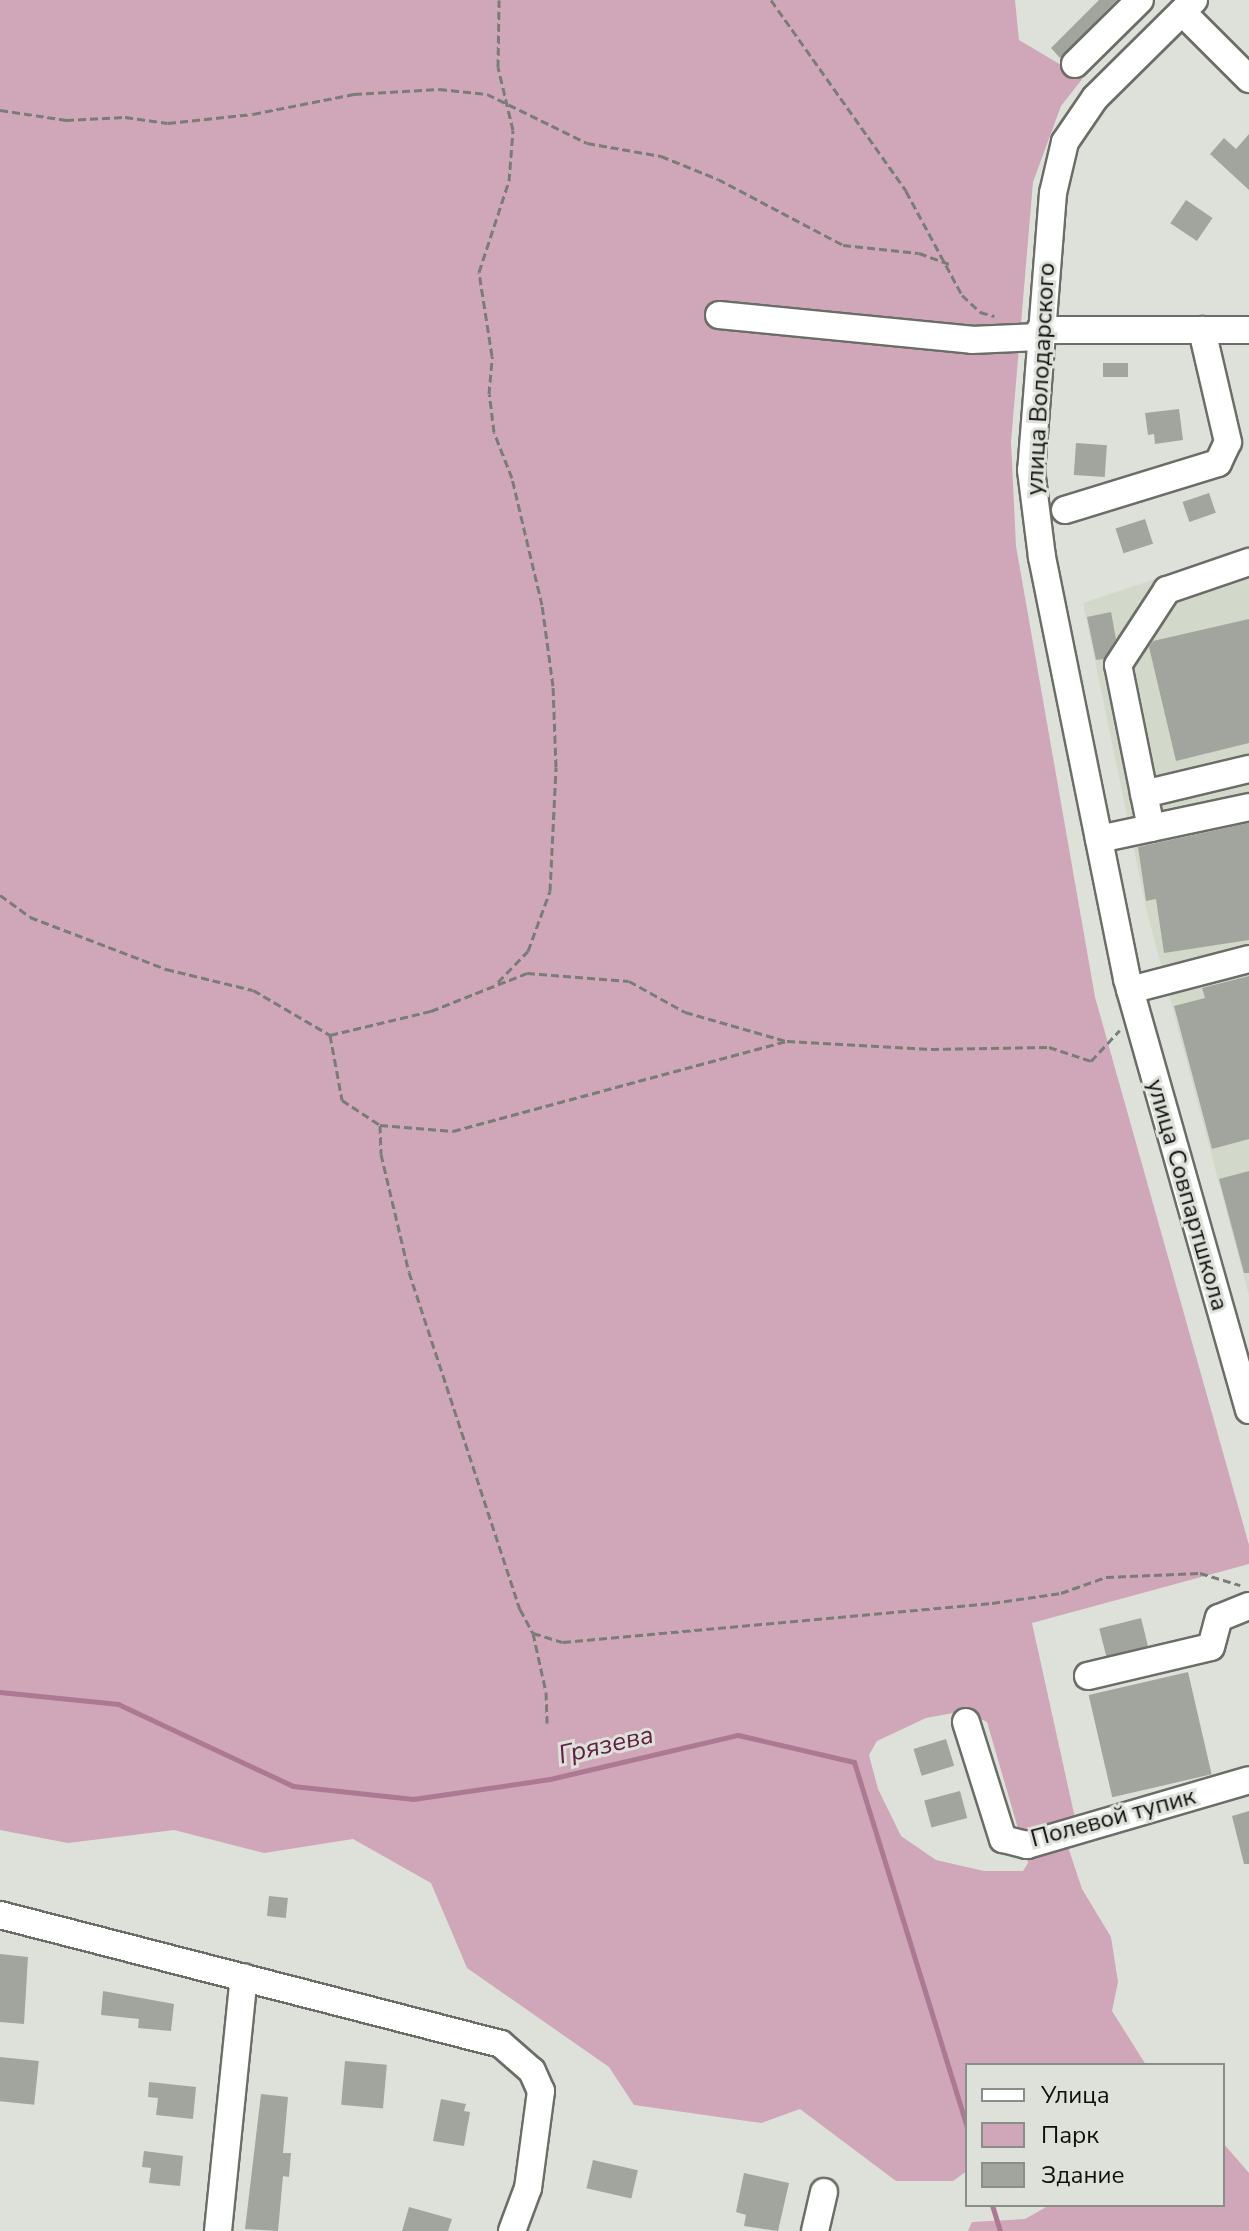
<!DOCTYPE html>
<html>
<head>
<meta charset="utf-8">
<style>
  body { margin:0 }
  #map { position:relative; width:1249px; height:2231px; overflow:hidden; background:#dee1da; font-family:"Nunito Sans",sans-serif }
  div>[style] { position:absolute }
  .built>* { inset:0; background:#d2d9ca }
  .green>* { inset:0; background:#cfa7b8 }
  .stream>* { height:5px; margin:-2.5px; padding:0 2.5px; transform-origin:2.5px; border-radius:2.5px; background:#ad7891 }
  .building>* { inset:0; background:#a2a59e; transform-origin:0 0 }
  .path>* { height:3px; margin-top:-1.5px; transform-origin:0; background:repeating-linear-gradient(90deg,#7a7c77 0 8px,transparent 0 12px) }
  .roads { filter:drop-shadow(2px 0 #6b6e67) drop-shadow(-2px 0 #6b6e67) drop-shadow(0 2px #6b6e67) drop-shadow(0 -2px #6b6e67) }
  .minor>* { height:26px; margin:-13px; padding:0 13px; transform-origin:13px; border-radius:13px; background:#fff }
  span { translate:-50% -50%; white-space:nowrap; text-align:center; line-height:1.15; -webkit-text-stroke:6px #dee1da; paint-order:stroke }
  .street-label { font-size:24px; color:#0f100d }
  .water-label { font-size:26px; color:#622044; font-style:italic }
  .legend { position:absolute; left:965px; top:2063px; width:260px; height:144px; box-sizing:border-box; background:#dee1da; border:2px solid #8b8d88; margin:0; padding:10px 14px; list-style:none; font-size:24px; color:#0f100d }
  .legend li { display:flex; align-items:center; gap:16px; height:40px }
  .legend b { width:40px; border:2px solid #8b8d88 }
</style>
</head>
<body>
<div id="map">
  <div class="built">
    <div style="clip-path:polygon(1249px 548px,1249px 1296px,1147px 912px,1083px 603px)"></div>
  </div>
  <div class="green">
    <div style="clip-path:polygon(evenodd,0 0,1015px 0,1019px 40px,1083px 78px,1061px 106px,1033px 182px,1011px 442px,1016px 546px,1095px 997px,1249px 1545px,1249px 1564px,1032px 1623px,1080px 1841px,1068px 1847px,1082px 1889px,1111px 1937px,1118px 1982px,1112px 2011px,1146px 2065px,967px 2065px,967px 2171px,953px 2181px,896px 2181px,800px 2109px,761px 2123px,634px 2105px,609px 2067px,467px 1968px,431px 1883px,353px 1839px,264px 1853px,174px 1830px,68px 1843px,0 1830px,0 0,964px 1711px,987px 1722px,1028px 1863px,1023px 1871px,984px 1871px,936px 1860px,901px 1836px,878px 1789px,869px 1755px,877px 1741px,926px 1718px,964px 1711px)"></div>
    <div style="clip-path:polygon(1223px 2143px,1249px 2173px,1249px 2231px,968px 2231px,972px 2222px,1025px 2219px,1048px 2206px,1223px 2205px)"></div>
  </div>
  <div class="stream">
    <div style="left:0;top:1692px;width:119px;rotate:5.8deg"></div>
    <div style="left:118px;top:1704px;width:193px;rotate:25.1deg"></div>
    <div style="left:293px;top:1786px;width:121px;rotate:6.2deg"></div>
    <div style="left:413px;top:1799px;width:138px;rotate:-8.3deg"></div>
    <div style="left:550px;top:1779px;width:193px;rotate:-13.2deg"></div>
    <div style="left:738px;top:1735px;width:119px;rotate:13.1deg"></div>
    <div style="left:854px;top:1762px;width:382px;rotate:72.8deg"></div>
    <div style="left:992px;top:2205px;width:27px;rotate:73deg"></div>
  </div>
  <div class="building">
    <div style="clip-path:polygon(1099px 0,1117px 0,1060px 58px,1051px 48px)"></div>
    <div style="clip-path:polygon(1249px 134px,1249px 190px,1210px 154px,1224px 138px,1236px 149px)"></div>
    <div style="left:1186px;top:200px;width:32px;height:28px;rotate:34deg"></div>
    <div style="left:1128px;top:363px;width:14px;height:25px;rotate:90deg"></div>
    <div style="clip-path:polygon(1179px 409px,1183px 440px,1155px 444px,1154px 434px,1148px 435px,1145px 413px)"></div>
    <div style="left:1076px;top:443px;width:31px;height:32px;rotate:4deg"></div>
    <div style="left:1209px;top:493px;width:21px;height:28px;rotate:71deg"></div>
    <div style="left:1145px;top:519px;width:26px;height:31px;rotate:72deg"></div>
    <div style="clip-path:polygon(1111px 612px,1116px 639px,1104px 659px,1096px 660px,1087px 617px)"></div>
    <div style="clip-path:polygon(1249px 619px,1249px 743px,1176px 761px,1149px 647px,1153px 641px)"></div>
    <div style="clip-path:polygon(1249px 823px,1249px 940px,1164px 953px,1156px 899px,1146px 901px,1138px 847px)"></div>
    <div style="clip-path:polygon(1249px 976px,1249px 1139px,1212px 1149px,1174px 1006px,1205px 998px,1202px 988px)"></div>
    <div style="clip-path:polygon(1249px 1171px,1249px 1273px,1244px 1273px,1219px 1179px)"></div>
    <div style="left:1141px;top:1618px;width:29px;height:43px;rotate:76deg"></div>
    <div style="left:1188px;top:1672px;width:105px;height:102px;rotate:77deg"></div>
    <div style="left:946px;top:1739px;width:28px;height:34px;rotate:73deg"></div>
    <div style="left:960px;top:1791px;width:28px;height:37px;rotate:75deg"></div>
    <div style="clip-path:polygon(1249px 1811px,1249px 1864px,1244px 1864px,1232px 1816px)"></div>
    <div style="left:269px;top:1896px;width:19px;height:20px;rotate:6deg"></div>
    <div style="clip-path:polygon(0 1954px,28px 1957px,24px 2024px,0 2022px)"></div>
    <div style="clip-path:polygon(103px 1991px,174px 2004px,171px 2031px,138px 2028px,139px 2019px,101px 2015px)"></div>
    <div style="left:0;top:2057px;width:39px;height:44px;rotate:6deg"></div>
    <div style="left:345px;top:2061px;width:42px;height:44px;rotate:5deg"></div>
    <div style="clip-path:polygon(149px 2082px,196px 2087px,193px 2119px,156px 2115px,158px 2098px,148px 2097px)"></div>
    <div style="clip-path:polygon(261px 2094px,288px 2097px,283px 2153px,291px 2153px,289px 2177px,283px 2176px,278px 2231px,245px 2229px)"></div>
    <div style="clip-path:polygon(441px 2099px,466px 2104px,464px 2111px,470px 2112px,464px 2146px,433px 2141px)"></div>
    <div style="clip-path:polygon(144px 2151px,183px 2156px,180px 2186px,149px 2183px,151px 2168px,142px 2167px)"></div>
    <div style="left:593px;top:2160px;width:46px;height:29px;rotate:13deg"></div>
    <div style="clip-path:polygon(744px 2173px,789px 2183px,778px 2231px,744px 2226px,746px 2215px,736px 2212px)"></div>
    <div style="clip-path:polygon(409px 2207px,452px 2219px,448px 2231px,402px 2231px)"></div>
  </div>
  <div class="path">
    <div style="left:771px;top:0;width:234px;rotate:54.7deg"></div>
    <div style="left:906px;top:191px;width:118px;rotate:61.7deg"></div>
    <div style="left:962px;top:295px;width:25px;rotate:43deg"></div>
    <div style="left:980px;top:312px;width:15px;rotate:16deg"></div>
    <div style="left:0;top:110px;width:67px;rotate:8.6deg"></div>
    <div style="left:66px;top:120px;width:59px;rotate:-2.9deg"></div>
    <div style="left:125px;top:117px;width:43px;rotate:7.9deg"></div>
    <div style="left:168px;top:123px;width:85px;rotate:-6deg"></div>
    <div style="left:253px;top:114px;width:103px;rotate:-11.2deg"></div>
    <div style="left:354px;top:94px;width:85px;rotate:-3.4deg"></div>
    <div style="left:439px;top:89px;width:48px;rotate:5.9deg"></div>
    <div style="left:487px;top:94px;width:111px;rotate:26.1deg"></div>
    <div style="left:587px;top:143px;width:75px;rotate:10deg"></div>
    <div style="left:661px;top:156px;width:61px;rotate:22deg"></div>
    <div style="left:718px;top:179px;width:141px;rotate:27.8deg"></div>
    <div style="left:843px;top:245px;width:76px;rotate:6deg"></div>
    <div style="left:919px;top:253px;width:32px;rotate:20deg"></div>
    <div style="left:0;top:895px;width:37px;rotate:36deg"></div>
    <div style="left:30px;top:917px;width:146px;rotate:20.9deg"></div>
    <div style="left:166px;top:969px;width:89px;rotate:13.6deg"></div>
    <div style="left:253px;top:990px;width:89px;rotate:30.3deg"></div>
    <div style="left:330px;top:1035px;width:104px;rotate:-13.4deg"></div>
    <div style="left:431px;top:1011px;width:103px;rotate:-21.6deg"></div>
    <div style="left:527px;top:973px;width:102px;rotate:4.5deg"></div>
    <div style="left:629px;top:981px;width:64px;rotate:29deg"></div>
    <div style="left:685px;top:1012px;width:105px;rotate:16deg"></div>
    <div style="left:498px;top:982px;width:43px;rotate:-45.9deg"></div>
    <div style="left:528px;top:951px;width:64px;rotate:-69.9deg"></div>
    <div style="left:550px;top:891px;width:124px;rotate:-87.2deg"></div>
    <div style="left:556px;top:767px;width:81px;rotate:-92.1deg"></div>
    <div style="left:553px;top:686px;width:82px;rotate:-97.7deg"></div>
    <div style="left:542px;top:605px;width:130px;rotate:-103.3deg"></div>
    <div style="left:512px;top:478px;width:49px;rotate:-111.4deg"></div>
    <div style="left:494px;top:432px;width:38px;rotate:-97deg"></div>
    <div style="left:489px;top:394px;width:38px;rotate:-85deg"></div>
    <div style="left:492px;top:356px;width:85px;rotate:-98.8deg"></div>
    <div style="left:479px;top:272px;width:96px;rotate:-71.8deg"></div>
    <div style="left:509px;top:181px;width:51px;rotate:-85.5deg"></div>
    <div style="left:513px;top:130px;width:65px;rotate:-103.4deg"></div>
    <div style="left:498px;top:67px;width:67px;rotate:-89.1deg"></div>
    <div style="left:330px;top:1035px;width:66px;rotate:79.5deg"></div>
    <div style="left:342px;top:1100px;width:45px;rotate:33.3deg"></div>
    <div style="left:380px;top:1125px;width:73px;rotate:4.7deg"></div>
    <div style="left:453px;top:1131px;width:346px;rotate:-15.1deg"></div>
    <div style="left:787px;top:1041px;width:144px;rotate:3.2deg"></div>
    <div style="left:931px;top:1049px;width:118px;rotate:-1deg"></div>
    <div style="left:1049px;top:1047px;width:44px;rotate:18.4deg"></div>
    <div style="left:1091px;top:1061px;width:42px;rotate:-46.9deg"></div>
    <div style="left:380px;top:1125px;width:29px;rotate:88deg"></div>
    <div style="left:381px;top:1154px;width:121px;rotate:76.7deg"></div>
    <div style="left:409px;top:1272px;width:355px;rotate:71.8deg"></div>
    <div style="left:520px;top:1609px;width:27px;rotate:62deg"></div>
    <div style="left:533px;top:1633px;width:31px;rotate:17deg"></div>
    <div style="left:563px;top:1642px;width:431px;rotate:-5.2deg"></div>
    <div style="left:992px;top:1603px;width:70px;rotate:-8.2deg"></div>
    <div style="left:1061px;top:1593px;width:48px;rotate:-19.6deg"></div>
    <div style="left:1106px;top:1577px;width:94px;rotate:-2.4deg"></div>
    <div style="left:1200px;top:1573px;width:42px;rotate:16.7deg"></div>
    <div style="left:533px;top:1633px;width:60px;rotate:77.6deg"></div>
    <div style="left:546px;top:1692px;width:31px;rotate:88deg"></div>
  </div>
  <div class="roads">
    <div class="minor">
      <div style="left:1194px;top:0;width:139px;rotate:135.3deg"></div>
      <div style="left:1095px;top:98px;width:53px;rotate:124.3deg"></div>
      <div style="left:1065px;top:142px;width:52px;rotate:103.2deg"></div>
      <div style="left:1053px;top:193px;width:278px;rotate:94.5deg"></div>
      <div style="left:1031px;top:470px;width:88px;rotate:82.8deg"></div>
      <div style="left:1042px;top:557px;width:430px;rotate:78.6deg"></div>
      <div style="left:1127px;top:979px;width:448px;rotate:74.2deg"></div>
      <div style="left:1182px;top:12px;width:95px;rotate:45deg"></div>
      <div style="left:1075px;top:64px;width:91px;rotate:-44.6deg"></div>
      <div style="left:719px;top:315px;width:254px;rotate:5.6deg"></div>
      <div style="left:972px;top:340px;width:67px;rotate:-2.6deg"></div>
      <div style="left:1040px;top:330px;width:209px"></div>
      <div style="left:1065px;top:510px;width:160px;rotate:-17.1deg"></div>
      <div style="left:1218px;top:463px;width:23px;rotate:-65deg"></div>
      <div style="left:1228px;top:442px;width:115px;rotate:-103.1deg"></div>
      <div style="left:1144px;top:794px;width:108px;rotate:-13.4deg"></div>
      <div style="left:1151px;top:828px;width:166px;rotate:-101.4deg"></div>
      <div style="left:1118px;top:665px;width:90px;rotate:-56.8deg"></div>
      <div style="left:1167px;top:590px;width:87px;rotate:-18.9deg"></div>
      <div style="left:1099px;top:839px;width:153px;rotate:-12deg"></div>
      <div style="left:1130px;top:990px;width:123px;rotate:-14.6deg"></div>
      <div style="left:1088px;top:1676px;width:126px;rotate:-13.3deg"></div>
      <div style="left:1211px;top:1647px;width:30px;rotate:-75deg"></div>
      <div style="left:1219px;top:1618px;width:32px;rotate:-22deg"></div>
      <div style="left:966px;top:1722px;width:123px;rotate:72.5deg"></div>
      <div style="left:1003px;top:1839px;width:25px;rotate:14deg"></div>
      <div style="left:1027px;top:1845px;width:231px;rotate:-16.3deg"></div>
      <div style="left:0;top:1915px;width:517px;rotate:14.44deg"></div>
      <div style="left:501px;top:2044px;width:41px;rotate:41.1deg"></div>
      <div style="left:532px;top:2071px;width:22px;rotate:66deg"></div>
      <div style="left:541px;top:2091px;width:98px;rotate:97.6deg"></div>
      <div style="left:528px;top:2188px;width:46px;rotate:110.4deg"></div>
      <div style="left:218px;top:2231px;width:255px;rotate:-84.2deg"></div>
      <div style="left:815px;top:2231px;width:40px;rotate:-77deg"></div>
    </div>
  </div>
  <div class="street-label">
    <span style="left:1041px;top:379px;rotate:-87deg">улица Володарского</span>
    <span style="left:1187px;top:1195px;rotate:74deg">улица Совпартшкола</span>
    <span style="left:1113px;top:1818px;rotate:-15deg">Полевой тупик</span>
  </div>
  <div class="water-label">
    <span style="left:606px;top:1745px;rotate:-13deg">Грязева</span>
  </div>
  <ul class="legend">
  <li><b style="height:10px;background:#fff"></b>Улица</li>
  <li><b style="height:22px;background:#cfa7b8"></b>Парк</li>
  <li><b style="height:22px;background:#a2a59e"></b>Здание</li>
  </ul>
</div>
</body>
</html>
